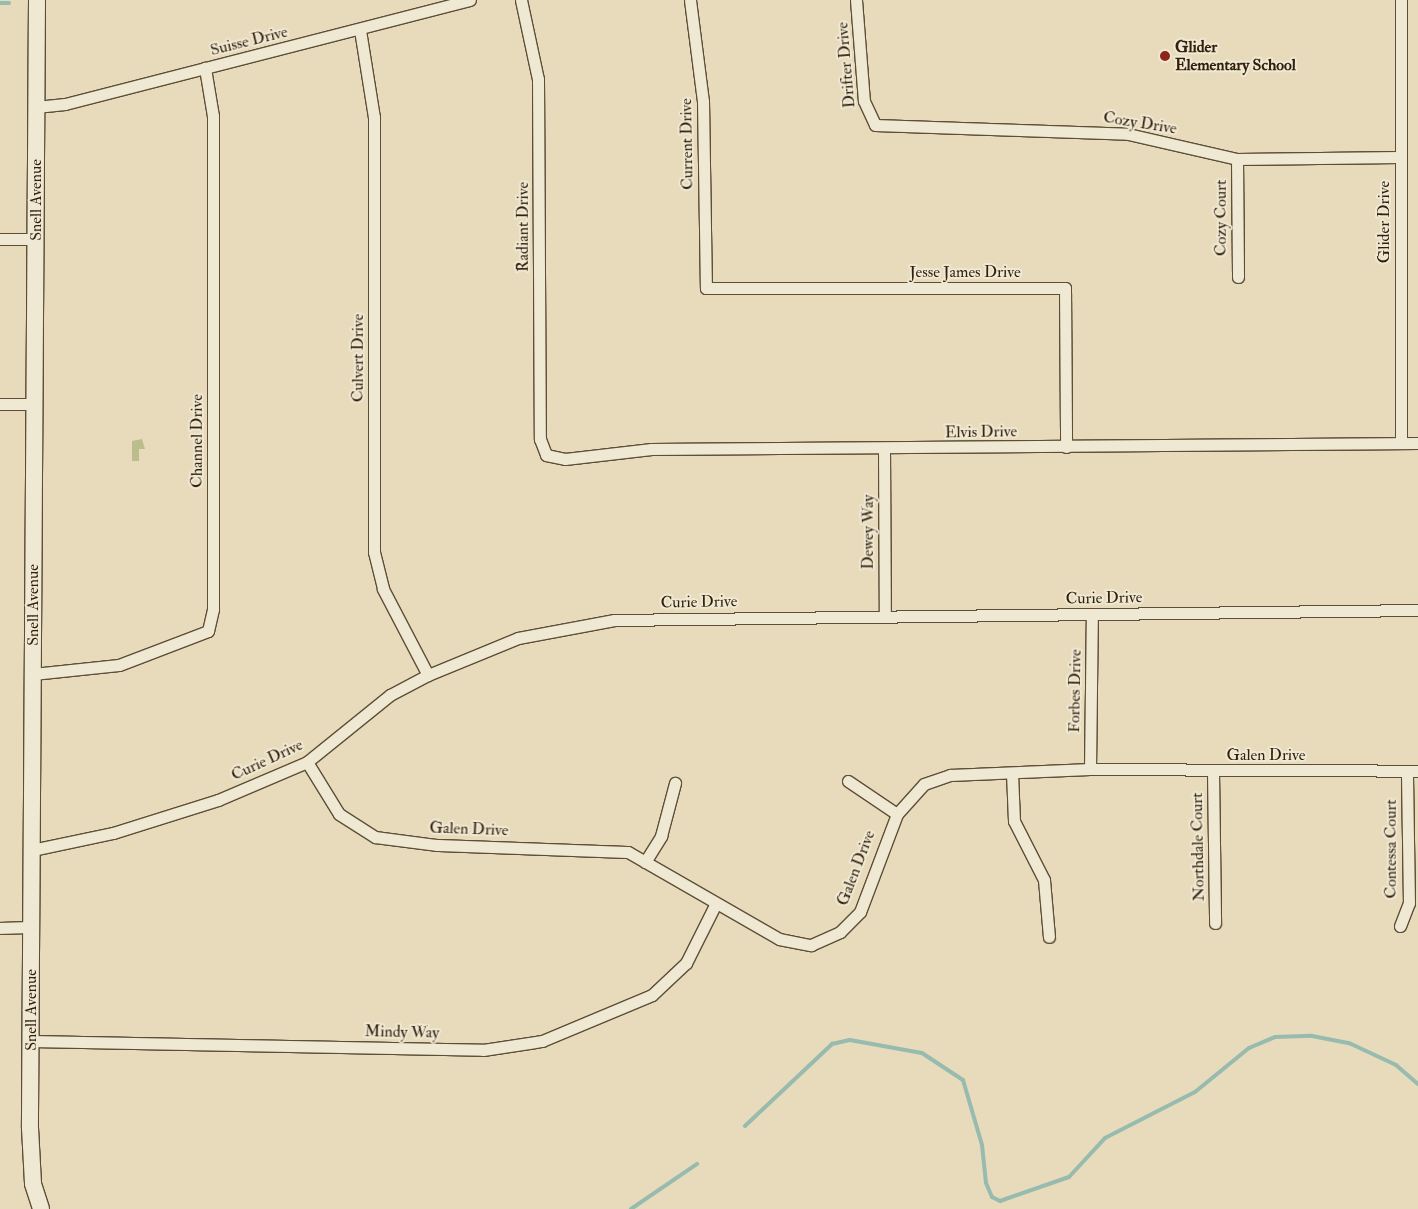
<!DOCTYPE html>
<html>
<head>
<meta charset="utf-8">
<style>
  body { margin:0 }
  #map { position:relative; width:1418px; height:1209px; overflow:hidden; background:#e7dbbb; font-family:"IM FELL Double Pica",serif }
  div>[style] { position:absolute }
  .green>* { inset:0; background:#bbbe8c }
  .stream>* { height:4px; margin:-2px; padding:0 2px; transform-origin:2px; border-radius:2px; background:#97bbae }
  .roads { filter:drop-shadow(1px 0 #5e4e37) drop-shadow(-1px 0 #5e4e37) drop-shadow(0 1px #5e4e37) drop-shadow(0 -1px #5e4e37) }
  .street>* { height:11px; margin:-5.5px; padding:0 5.5px; transform-origin:5.5px; border-radius:5.5px; background:#efe8d3 }
  .secondary>* { height:16px; margin:-8px; padding:0 8px; transform-origin:8px; border-radius:8px; background:#efe8d3 }
  .dots>* { width:14px; height:14px; translate:-50% -50%; box-sizing:border-box; border:2px solid #efe8d3; border-radius:50% }
  span { translate:-50% -50%; white-space:nowrap; text-align:center; line-height:1.15; -webkit-text-stroke:4px #efe8d3; paint-order:stroke }
  .street-label { font-size:16px; color:#311f0b }
  .poi-label { font-size:16px; color:#311f0b; font-weight:700 }
  .left { translate:0 -50%; text-align:left }
</style>
</head>
<body>
<div id="map">
  <div class="green">
    <div style="clip-path:polygon(142px 439px,145px 449px,139px 449px,139px 461px,132px 461px,132px 441px)"></div>
  </div>
  <div class="stream">
    <div style="left:0;top:3px;width:9px"></div>
    <div style="left:745px;top:1126px;width:120px;rotate:-43.3deg"></div>
    <div style="left:832px;top:1044px;width:18px;rotate:-13deg"></div>
    <div style="left:850px;top:1040px;width:73px;rotate:10.2deg"></div>
    <div style="left:922px;top:1053px;width:49px;rotate:33.4deg"></div>
    <div style="left:963px;top:1080px;width:68px;rotate:73.7deg"></div>
    <div style="left:982px;top:1145px;width:38px;rotate:84deg"></div>
    <div style="left:986px;top:1183px;width:15px;rotate:67deg"></div>
    <div style="left:992px;top:1197px;width:9px;rotate:27deg"></div>
    <div style="left:1000px;top:1201px;width:73px;rotate:-19.2deg"></div>
    <div style="left:1069px;top:1177px;width:53px;rotate:-47.3deg"></div>
    <div style="left:1105px;top:1138px;width:101px;rotate:-27.1deg"></div>
    <div style="left:1195px;top:1092px;width:70px;rotate:-39.2deg"></div>
    <div style="left:1249px;top:1048px;width:28px;rotate:-23deg"></div>
    <div style="left:1275px;top:1037px;width:37px;rotate:-2deg"></div>
    <div style="left:1312px;top:1036px;width:38px;rotate:11deg"></div>
    <div style="left:1349px;top:1043px;width:52px;rotate:25.1deg"></div>
    <div style="left:1396px;top:1065px;width:29px;rotate:41deg"></div>
    <div style="left:631px;top:1209px;width:80px;rotate:-34.3deg"></div>
  </div>
  <div class="roads">
    <div class="street">
      <div style="left:521px;top:0;width:81px;rotate:77.9deg"></div>
      <div style="left:538px;top:79px;width:360px;rotate:89.7deg"></div>
      <div style="left:540px;top:439px;width:17px;rotate:69deg"></div>
      <div style="left:546px;top:455px;width:19px;rotate:12deg"></div>
      <div style="left:565px;top:459px;width:87px;rotate:-6.6deg"></div>
      <div style="left:651px;top:449px;width:767px;rotate:-0.45deg"></div>
      <div style="left:690px;top:0;width:102px;rotate:82.7deg"></div>
      <div style="left:703px;top:101px;width:187px;rotate:89.1deg"></div>
      <div style="left:706px;top:288px;width:359px"></div>
      <div style="left:1065px;top:288px;width:159px;rotate:89.6deg"></div>
      <div style="left:856px;top:0;width:101px;rotate:85.5deg"></div>
      <div style="left:864px;top:101px;width:26px;rotate:65deg"></div>
      <div style="left:875px;top:125px;width:253px;rotate:2deg"></div>
      <div style="left:1128px;top:134px;width:112px;rotate:12.9deg"></div>
      <div style="left:1237px;top:159px;width:162px;rotate:-0.7deg"></div>
      <div style="left:360px;top:30px;width:88px;rotate:80.9deg"></div>
      <div style="left:374px;top:117px;width:435px;rotate:90deg"></div>
      <div style="left:374px;top:552px;width:38px;rotate:76deg"></div>
      <div style="left:383px;top:589px;width:97px;rotate:62.4deg"></div>
      <div style="left:36px;top:107px;width:29px;rotate:-6deg"></div>
      <div style="left:65px;top:104px;width:418px;rotate:-14.4deg"></div>
      <div style="left:1237px;top:159px;width:118px;rotate:89.5deg"></div>
      <div style="left:0;top:239px;width:35px"></div>
      <div style="left:0;top:404px;width:34px"></div>
      <div style="left:1401px;top:443px;width:443px;rotate:-90deg"></div>
      <div style="left:884px;top:449px;width:166px;rotate:89.7deg"></div>
      <div style="left:33px;top:674px;width:86px;rotate:-6deg"></div>
      <div style="left:119px;top:665px;width:95px;rotate:-20.9deg"></div>
      <div style="left:208px;top:631px;width:23px;rotate:-77deg"></div>
      <div style="left:213px;top:609px;width:493px;rotate:-90deg"></div>
      <div style="left:213px;top:116px;width:49px;rotate:-99.5deg"></div>
      <div style="left:307px;top:762px;width:61px;rotate:58.4deg"></div>
      <div style="left:339px;top:814px;width:43px;rotate:32.6deg"></div>
      <div style="left:375px;top:837px;width:63px;rotate:7.4deg"></div>
      <div style="left:437px;top:845px;width:191px;rotate:2.1deg"></div>
      <div style="left:628px;top:852px;width:174px;rotate:29.9deg"></div>
      <div style="left:779px;top:939px;width:33px;rotate:11deg"></div>
      <div style="left:811px;top:945px;width:32px;rotate:-24deg"></div>
      <div style="left:840px;top:932px;width:28px;rotate:-45deg"></div>
      <div style="left:860px;top:912px;width:105px;rotate:-69.3deg"></div>
      <div style="left:897px;top:814px;width:40px;rotate:-48deg"></div>
      <div style="left:924px;top:784px;width:28px;rotate:-19deg"></div>
      <div style="left:950px;top:775px;width:140px;rotate:-2.5deg"></div>
      <div style="left:1090px;top:769px;width:328px;rotate:0.3deg"></div>
      <div style="left:1090px;top:769px;width:154px;rotate:-89.3deg"></div>
      <div style="left:1213px;top:772px;width:151px;rotate:89.2deg"></div>
      <div style="left:1012px;top:773px;width:48px;rotate:87.6deg"></div>
      <div style="left:1014px;top:821px;width:66px;rotate:63deg"></div>
      <div style="left:1044px;top:880px;width:57px;rotate:85deg"></div>
      <div style="left:848px;top:781px;width:59px;rotate:34deg"></div>
      <div style="left:32px;top:850px;width:83px;rotate:-11.9deg"></div>
      <div style="left:113px;top:833px;width:110px;rotate:-17.4deg"></div>
      <div style="left:218px;top:800px;width:97px;rotate:-23.1deg"></div>
      <div style="left:307px;top:762px;width:107px;rotate:-38.9deg"></div>
      <div style="left:390px;top:695px;width:43px;rotate:-27.8deg"></div>
      <div style="left:428px;top:675px;width:97px;rotate:-22.3deg"></div>
      <div style="left:518px;top:638px;width:98px;rotate:-10.6deg"></div>
      <div style="left:614px;top:620px;width:804px;rotate:-0.71deg"></div>
      <div style="left:645px;top:862px;width:31px;rotate:-58deg"></div>
      <div style="left:661px;top:836px;width:55px;rotate:-75.2deg"></div>
      <div style="left:1400px;top:926px;width:25px;rotate:-69deg"></div>
      <div style="left:1409px;top:903px;width:132px;rotate:-90.9deg"></div>
      <div style="left:0;top:928px;width:31px;rotate:-2deg"></div>
      <div style="left:31px;top:1041px;width:452px;rotate:1.1deg"></div>
      <div style="left:483px;top:1050px;width:60px;rotate:-8.7deg"></div>
      <div style="left:542px;top:1041px;width:119px;rotate:-22.7deg"></div>
      <div style="left:652px;top:995px;width:47px;rotate:-43.3deg"></div>
      <div style="left:686px;top:963px;width:65px;rotate:-63.4deg"></div>
    </div>
    <div class="secondary">
      <div style="left:37px;top:0;width:1128px;rotate:90.36deg"></div>
      <div style="left:30px;top:1128px;width:56px;rotate:86.9deg"></div>
      <div style="left:33px;top:1184px;width:26px;rotate:72deg"></div>
    </div>
  </div>
  <div class="dots">
    <div style="left:1165px;top:56px;background:#8f2418"></div>
  </div>
  <div class="street-label">
    <span style="left:249px;top:41px;rotate:-14deg">Suisse Drive</span>
    <span style="left:846px;top:65px;rotate:-95deg">Drifter Drive</span>
    <span style="left:1140px;top:123px;rotate:9deg">Cozy Drive</span>
    <span style="left:687px;top:144px;rotate:-91deg">Current Drive</span>
    <span style="left:36px;top:200px;rotate:-90deg">Snell Avenue</span>
    <span style="left:1221px;top:218px;rotate:-90deg">Cozy Court</span>
    <span style="left:1384px;top:222px;rotate:-90deg">Glider Drive</span>
    <span style="left:523px;top:227px;rotate:-90deg">Radiant Drive</span>
    <span style="left:965px;top:272px">Jesse James Drive</span>
    <span style="left:358px;top:358px;rotate:-90deg">Culvert Drive</span>
    <span style="left:981px;top:432px;rotate:-1deg">Elvis Drive</span>
    <span style="left:197px;top:441px;rotate:-90deg">Channel Drive</span>
    <span style="left:868px;top:532px;rotate:-90deg">Dewey Way</span>
    <span style="left:1104px;top:598px;rotate:-1deg">Curie Drive</span>
    <span style="left:699px;top:602px;rotate:-1deg">Curie Drive</span>
    <span style="left:33px;top:605px;rotate:-90deg">Snell Avenue</span>
    <span style="left:1075px;top:691px;rotate:-89deg">Forbes Drive</span>
    <span style="left:1266px;top:755px">Galen Drive</span>
    <span style="left:267px;top:760px;rotate:-25deg">Curie Drive</span>
    <span style="left:469px;top:829px;rotate:2deg">Galen Drive</span>
    <span style="left:1198px;top:847px;rotate:-91deg">Northdale Court</span>
    <span style="left:1391px;top:849px;rotate:-90deg">Contessa Court</span>
    <span style="left:856px;top:868px;rotate:-69deg">Galen Drive</span>
    <span style="left:31px;top:1010px;rotate:-90deg">Snell Avenue</span>
    <span style="left:402px;top:1032px;rotate:1deg">Mindy Way</span>
  </div>
  <div class="poi-label">
    <span class="left" style="left:1175px;top:56px">Glider<br>Elementary School</span>
  </div>
</div>
</body>
</html>
